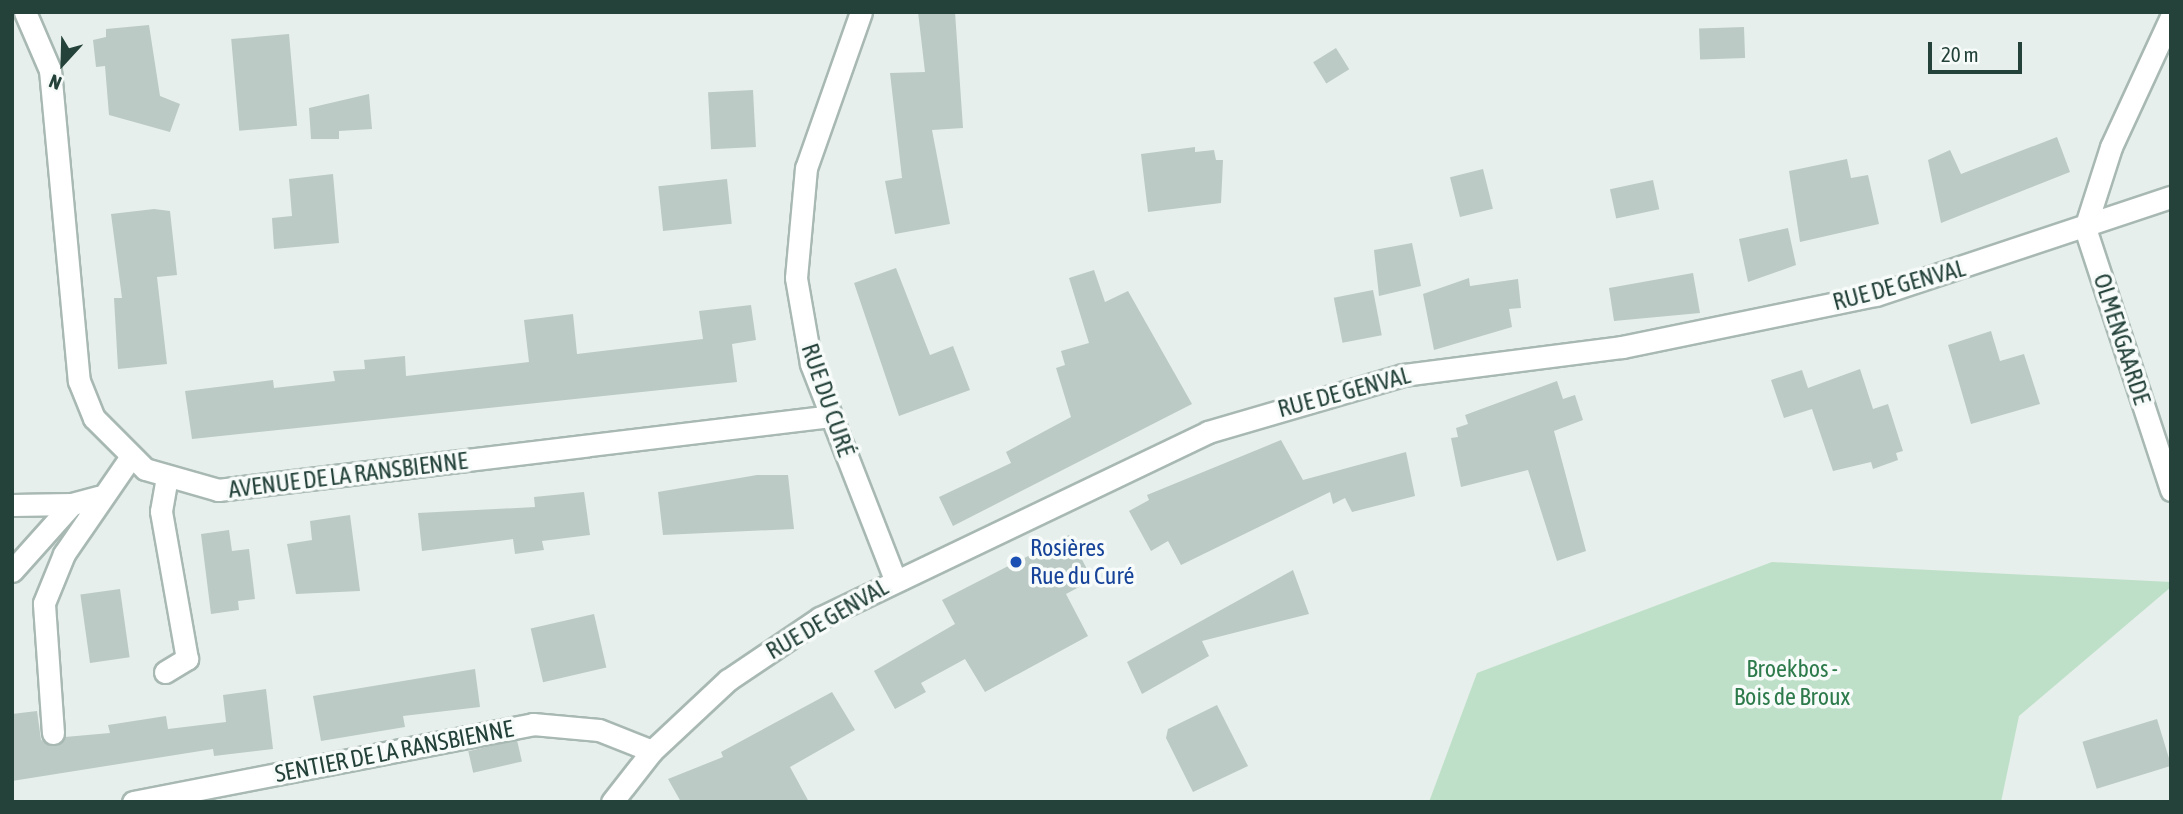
<!DOCTYPE html>
<html>
<head>
<meta charset="utf-8">
<style>
  body { margin:0 }
  #map { position:relative; width:2183px; height:814px; overflow:hidden; background:#e6efeb; font-family:"Asap Condensed",sans-serif }
  div>[style] { position:absolute }
  .green>* { inset:0; background:#bfe0c8 }
  .building>* { inset:0; background:#bbcac4; transform-origin:0 0 }
  .roads { filter:drop-shadow(2px 0 #a8b8b2) drop-shadow(-2px 0 #a8b8b2) drop-shadow(0 2px #a8b8b2) drop-shadow(0 -2px #a8b8b2) }
  .street>* { height:21px; margin:-10.5px; padding:0 10.5px; transform-origin:10.5px; border-radius:10.5px; background:#fff }
  .secondary>* { height:21px; margin:-10.5px; padding:0 10.5px; transform-origin:10.5px; border-radius:10.5px; background:#fff }
  .dots>* { width:19px; height:19px; translate:-50% -50%; box-sizing:border-box; border:4px solid #f7fbf9; border-radius:50% }
  span { translate:-50% -50%; white-space:nowrap; text-align:center; line-height:1.15; -webkit-text-stroke:7px #f7fbf9; paint-order:stroke }
  .street-label { font-size:24px; color:#24423a }
  .transit-label { font-size:24px; color:#164399 }
  .left { translate:0 -50%; text-align:left }
  .park-label { font-size:24px; color:#2d7a4b }
  .frame { position:absolute; inset:0; border:14px solid #24423a; pointer-events:none }
  .north { position:absolute; left:28px; top:28px; width:70px; height:70px; -webkit-text-stroke:5px #f7fbf9; paint-order:stroke; rotate:202deg; font-size:19px; font-weight:700; line-height:28px; text-align:center; color:#24423a }
  .north::after { content:''; display:block; margin:auto; width:24px; height:32px; background:#24423a; clip-path:polygon(50% 0,100% 100%,50% 72%,0 100%) }
  .scale { position:absolute; left:1928px; top:42px; width:94px; height:32px; box-sizing:border-box; border:4px solid #24423a; border-top:0; padding-left:9px; font-size:21px; line-height:24px; white-space:nowrap; color:#24423a; -webkit-text-stroke:5px #f7fbf9; paint-order:stroke }
</style>
</head>
<body>
<div id="map">
  <div class="green">
    <div style="clip-path:polygon(1772px 562px,2171px 582px,2171px 587px,2019px 716px,2001px 802px,1429px 802px,1477px 673px)"></div>
  </div>
  <div class="building">
    <div style="clip-path:polygon(918px 12px,955px 12px,963px 128px,932px 130px,950px 224px,895px 234px,885px 181px,902px 178px,890px 73px,925px 72px)"></div>
    <div style="clip-path:polygon(149px 25px,160px 96px,180px 104px,170px 132px,109px 115px,105px 66px,96px 67px,93px 40px,106px 37px,106px 29px)"></div>
    <div style="left:1744px;top:27px;width:31px;height:45px;rotate:88deg"></div>
    <div style="left:289px;top:34px;width:92px;height:58px;rotate:85deg"></div>
    <div style="left:1336px;top:48px;width:25px;height:27px;rotate:58deg"></div>
    <div style="left:753px;top:90px;width:57px;height:45px;rotate:87deg"></div>
    <div style="clip-path:polygon(369px 94px,372px 129px,339px 131px,339px 139px,311px 139px,309px 108px)"></div>
    <div style="clip-path:polygon(2057px 137px,2070px 172px,1941px 223px,1928px 160px,1950px 150px,1961px 174px)"></div>
    <div style="clip-path:polygon(1195px 147px,1195px 152px,1214px 150px,1216px 160px,1223px 160px,1221px 203px,1148px 212px,1141px 154px)"></div>
    <div style="clip-path:polygon(1847px 159px,1851px 178px,1868px 175px,1879px 224px,1800px 242px,1789px 171px)"></div>
    <div style="left:1483px;top:169px;width:41px;height:34px;rotate:76deg"></div>
    <div style="clip-path:polygon(333px 174px,339px 243px,274px 249px,272px 218px,292px 216px,289px 179px)"></div>
    <div style="left:727px;top:179px;width:45px;height:69px;rotate:84deg"></div>
    <div style="left:1653px;top:180px;width:30px;height:44px;rotate:78deg"></div>
    <div style="clip-path:polygon(154px 209px,170px 211px,177px 275px,157px 277px,167px 364px,118px 369px,114px 298px,122px 298px,111px 214px)"></div>
    <div style="clip-path:polygon(1788px 228px,1796px 265px,1748px 282px,1739px 239px)"></div>
    <div style="clip-path:polygon(1412px 243px,1421px 286px,1379px 296px,1374px 250px)"></div>
    <div style="clip-path:polygon(896px 268px,930px 355px,953px 346px,970px 390px,899px 416px,854px 283px)"></div>
    <div style="clip-path:polygon(1094px 270px,1105px 302px,1128px 291px,1192px 404px,953px 526px,939px 497px,1011px 463px,1006px 452px,1071px 417px,1056px 368px,1065px 365px,1061px 351px,1089px 343px,1069px 278px)"></div>
    <div style="clip-path:polygon(1693px 273px,1700px 313px,1614px 321px,1609px 288px)"></div>
    <div style="clip-path:polygon(1469px 278px,1470px 286px,1518px 279px,1521px 308px,1509px 309px,1512px 327px,1434px 350px,1423px 294px)"></div>
    <div style="left:1373px;top:290px;width:46px;height:40px;rotate:79deg"></div>
    <div style="clip-path:polygon(751px 305px,756px 340px,732px 344px,737px 382px,192px 439px,185px 391px,273px 380px,274px 388px,335px 381px,333px 371px,365px 369px,364px 360px,405px 356px,406px 376px,529px 362px,524px 320px,573px 314px,577px 354px,703px 339px,699px 311px)"></div>
    <div style="clip-path:polygon(1991px 331px,2000px 361px,2024px 354px,2040px 404px,1971px 424px,1948px 345px)"></div>
    <div style="clip-path:polygon(1860px 369px,1873px 409px,1888px 404px,1903px 451px,1896px 453px,1898px 460px,1873px 469px,1871px 462px,1833px 471px,1812px 409px,1784px 418px,1771px 380px,1802px 370px,1808px 388px)"></div>
    <div style="clip-path:polygon(1557px 381px,1563px 399px,1575px 395px,1583px 420px,1554px 431px,1586px 551px,1557px 561px,1528px 470px,1461px 487px,1451px 438px,1458px 437px,1456px 428px,1468px 424px,1465px 415px)"></div>
    <div style="clip-path:polygon(1281px 440px,1303px 480px,1406px 452px,1415px 496px,1352px 512px,1345px 498px,1333px 504px,1330px 492px,1181px 565px,1168px 541px,1151px 551px,1129px 511px,1149px 500px,1147px 495px)"></div>
    <div style="clip-path:polygon(757px 475px,788px 475px,794px 529px,663px 535px,658px 492px)"></div>
    <div style="clip-path:polygon(584px 492px,590px 535px,542px 541px,544px 550px,515px 554px,513px 539px,422px 551px,418px 513px,535px 507px,534px 497px)"></div>
    <div style="clip-path:polygon(350px 515px,360px 591px,296px 594px,287px 544px,312px 540px,310px 521px)"></div>
    <div style="clip-path:polygon(229px 530px,232px 551px,249px 549px,255px 599px,238px 601px,239px 610px,211px 614px,201px 534px)"></div>
    <div style="clip-path:polygon(1069px 535px,1088px 571px,1076px 576px,1081px 586px,1066px 594px,1088px 636px,985px 692px,965px 659px,921px 683px,926px 692px,895px 709px,874px 671px,955px 624px,942px 600px)"></div>
    <div style="clip-path:polygon(1293px 570px,1309px 614px,1202px 641px,1209px 656px,1142px 694px,1127px 662px)"></div>
    <div style="left:120px;top:589px;width:69px;height:40px;rotate:82deg"></div>
    <div style="left:594px;top:614px;width:55px;height:65px;rotate:77deg"></div>
    <div style="clip-path:polygon(475px 669px,480px 707px,403px 716px,405px 727px,321px 741px,313px 696px)"></div>
    <div style="clip-path:polygon(266px 689px,273px 749px,214px 756px,213px 749px,12px 781px,12px 714px,37px 711px,41px 740px,55px 746px,65px 737px,110px 733px,108px 725px,166px 716px,168px 729px,226px 722px,223px 695px)"></div>
    <div style="clip-path:polygon(832px 692px,855px 730px,790px 767px,809px 802px,681px 802px,668px 779px,723px 757px,721px 752px)"></div>
    <div style="clip-path:polygon(1217px 705px,1248px 766px,1193px 792px,1166px 738px,1168px 729px)"></div>
    <div style="left:2157px;top:719px;width:49px;height:78px;rotate:73deg"></div>
    <div style="left:517px;top:740px;width:22px;height:50px;rotate:77deg"></div>
  </div>
  <div class="roads">
    <div class="street">
      <div style="left:25px;top:12px;width:63px;rotate:66.7deg"></div>
      <div style="left:50px;top:70px;width:312px;rotate:84.7deg"></div>
      <div style="left:79px;top:381px;width:40px;rotate:68deg"></div>
      <div style="left:94px;top:418px;width:72px;rotate:45deg"></div>
      <div style="left:145px;top:469px;width:76px;rotate:16deg"></div>
      <div style="left:218px;top:490px;width:617px;rotate:-6.88deg"></div>
      <div style="left:861px;top:12px;width:165px;rotate:109.4deg"></div>
      <div style="left:806px;top:168px;width:110px;rotate:95.2deg"></div>
      <div style="left:796px;top:278px;width:87px;rotate:80.1deg"></div>
      <div style="left:811px;top:364px;width:231px;rotate:68.7deg"></div>
      <div style="left:2171px;top:17px;width:143px;rotate:114.8deg"></div>
      <div style="left:2111px;top:147px;width:85px;rotate:107.8deg"></div>
      <div style="left:2085px;top:228px;width:276px;rotate:71.8deg"></div>
      <div style="left:12px;top:505px;width:60px;rotate:-1deg"></div>
      <div style="left:12px;top:571px;width:90px;rotate:-48.2deg"></div>
      <div style="left:72px;top:504px;width:28px;rotate:-15deg"></div>
      <div style="left:165px;top:672px;width:26px;rotate:-31deg"></div>
      <div style="left:187px;top:659px;width:150px;rotate:-100deg"></div>
      <div style="left:161px;top:511px;width:34px;rotate:-80deg"></div>
      <div style="left:53px;top:733px;width:130px;rotate:-94deg"></div>
      <div style="left:44px;top:603px;width:53px;rotate:-67.8deg"></div>
      <div style="left:64px;top:554px;width:116px;rotate:-55.5deg"></div>
      <div style="left:133px;top:802px;width:408px;rotate:-11deg"></div>
      <div style="left:533px;top:724px;width:66px;rotate:5.2deg"></div>
      <div style="left:599px;top:730px;width:57px;rotate:21.6deg"></div>
    </div>
    <div class="secondary">
      <div style="left:612px;top:802px;width:65px;rotate:-51.9deg"></div>
      <div style="left:652px;top:751px;width:104px;rotate:-43.1deg"></div>
      <div style="left:728px;top:680px;width:111px;rotate:-34deg"></div>
      <div style="left:820px;top:618px;width:430px;rotate:-25.6deg"></div>
      <div style="left:1208px;top:432px;width:203px;rotate:-16.3deg"></div>
      <div style="left:1403px;top:375px;width:221px;rotate:-7.3deg"></div>
      <div style="left:1622px;top:347px;width:259px;rotate:-11.6deg"></div>
      <div style="left:1876px;top:295px;width:311px;rotate:-18.4deg"></div>
    </div>
  </div>
  <div class="dots">
    <div style="left:1016px;top:562px;background:#1a4fb4"></div>
  </div>
  <div class="street-label">
    <span style="left:1899px;top:285px;rotate:-15deg">RUE DE GENVAL</span>
    <span style="left:2122px;top:339px;rotate:72deg">OLMENGAARDE</span>
    <span style="left:1344px;top:392px;rotate:-15deg">RUE DE GENVAL</span>
    <span style="left:828px;top:400px;rotate:71deg">RUE DU CURÉ</span>
    <span style="left:348px;top:475px;rotate:-7deg">AVENUE DE LA RANSBIENNE</span>
    <span style="left:827px;top:619px;rotate:-30deg">RUE DE GENVAL</span>
    <span style="left:394px;top:751px;rotate:-11deg">SENTIER DE LA RANSBIENNE</span>
  </div>
  <div class="transit-label">
    <span class="left" style="left:1030px;top:562px">Rosières<br>Rue du Curé</span>
  </div>
  <div class="park-label">
    <span style="left:1792px;top:683px">Broekbos -<br>Bois de Broux</span>
  </div>
  <div class="frame"></div>
  <div class="north">N</div>
  <div class="scale">20 m</div>
</div>
</body>
</html>
